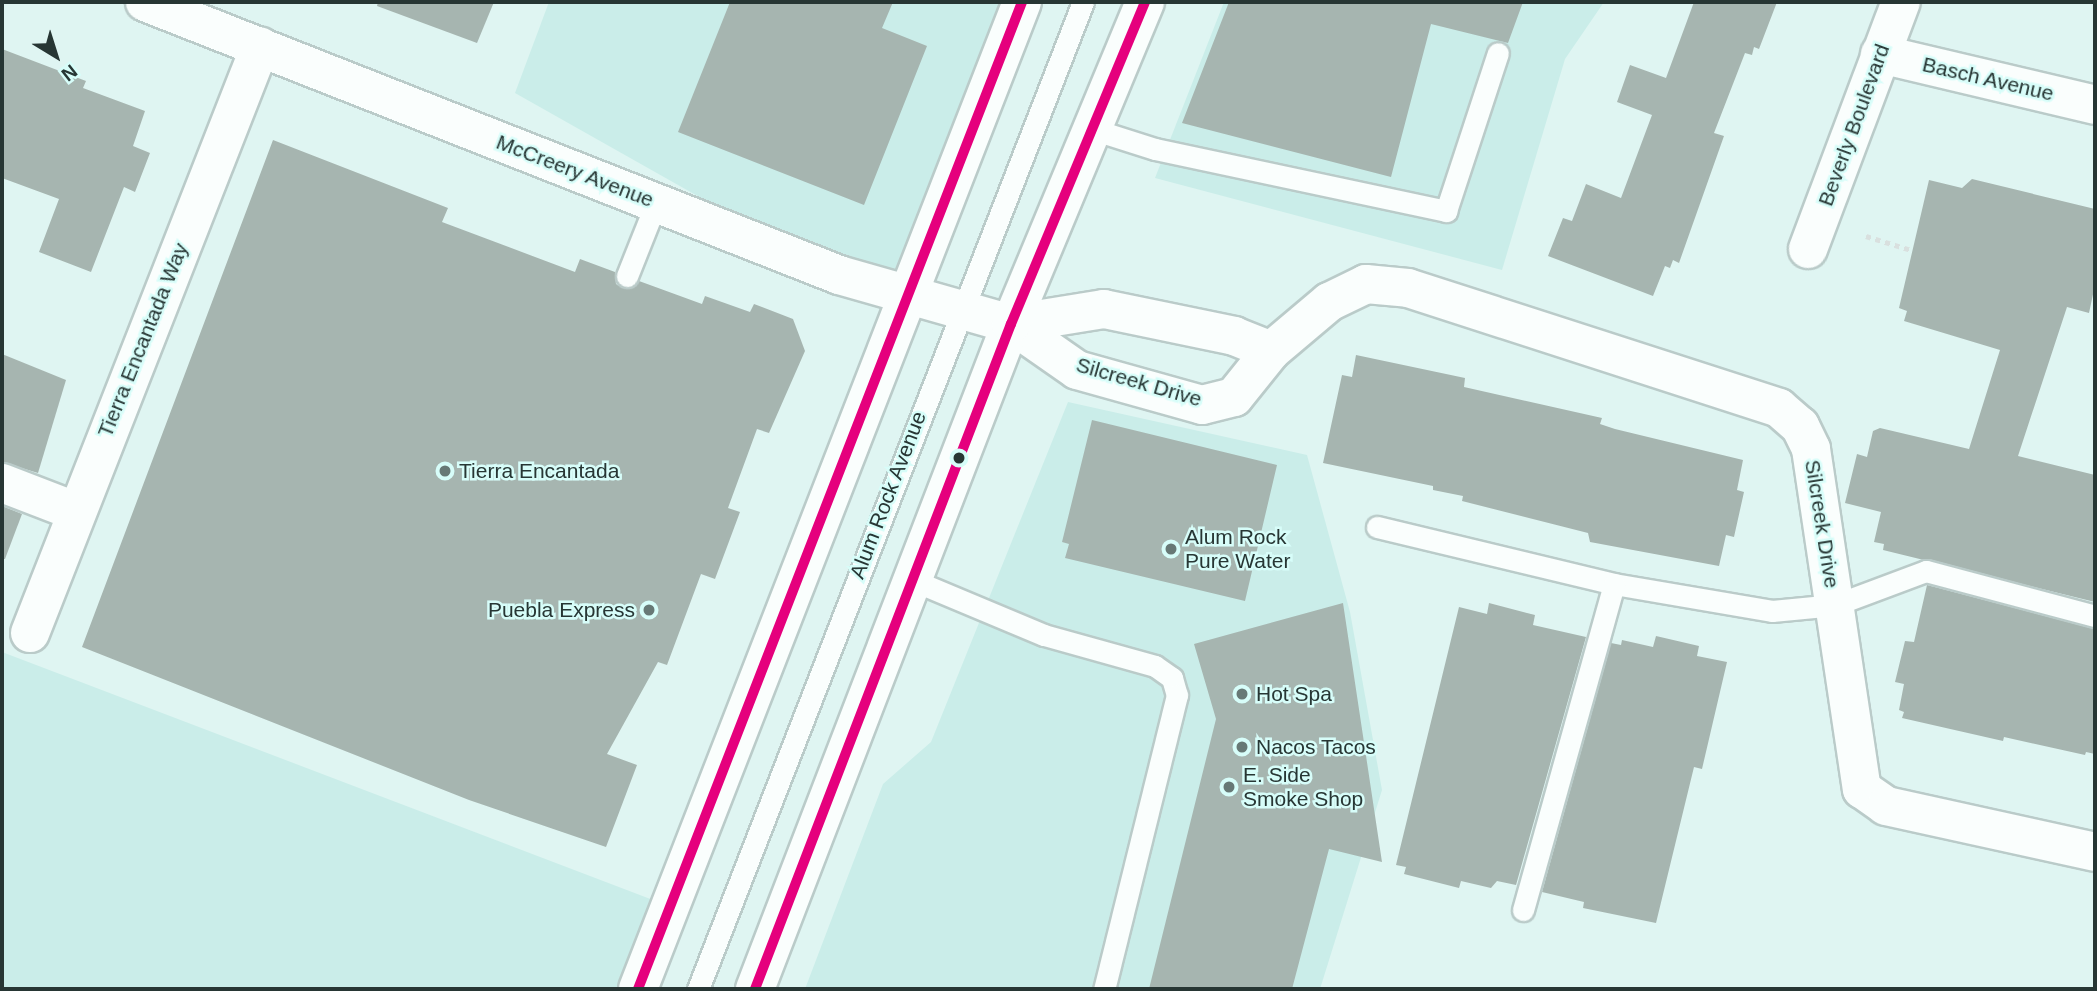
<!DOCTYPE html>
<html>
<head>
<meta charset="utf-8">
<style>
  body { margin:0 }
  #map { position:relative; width:2097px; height:991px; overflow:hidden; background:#dff5f2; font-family:Arial,sans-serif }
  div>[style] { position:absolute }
  .built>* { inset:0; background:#caede9 }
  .building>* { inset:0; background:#a6b5b0 }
  .path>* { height:4.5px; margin-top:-2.25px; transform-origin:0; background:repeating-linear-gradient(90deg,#d9e0df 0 5px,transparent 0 10px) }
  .roads { filter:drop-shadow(2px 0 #bacbc9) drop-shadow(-2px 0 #bacbc9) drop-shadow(0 2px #bacbc9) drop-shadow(0 -2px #bacbc9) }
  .lane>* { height:21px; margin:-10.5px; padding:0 10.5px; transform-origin:10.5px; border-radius:10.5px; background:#fafefd }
  .street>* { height:38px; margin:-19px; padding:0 19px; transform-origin:19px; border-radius:19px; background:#fafefd }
  .primary>* { height:38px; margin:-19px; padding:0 19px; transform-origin:19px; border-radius:19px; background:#fafefd }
  .bus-1>* { height:10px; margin:-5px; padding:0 5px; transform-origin:5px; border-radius:5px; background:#e5007d }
  .dots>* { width:19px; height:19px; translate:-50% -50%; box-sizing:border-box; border:4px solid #d7fdf9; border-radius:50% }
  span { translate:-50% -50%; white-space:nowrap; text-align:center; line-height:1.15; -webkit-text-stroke:5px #d7fdf9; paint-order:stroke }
  .street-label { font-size:21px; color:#273634 }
  .poi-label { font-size:21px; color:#273634 }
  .left { translate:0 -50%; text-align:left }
  .right { translate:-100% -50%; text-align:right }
  .frame { position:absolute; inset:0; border:4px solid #273634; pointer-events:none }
  .north { position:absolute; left:21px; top:21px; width:70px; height:70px; -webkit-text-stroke:5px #d7fdf9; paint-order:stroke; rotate:142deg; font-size:19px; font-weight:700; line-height:28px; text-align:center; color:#273634 }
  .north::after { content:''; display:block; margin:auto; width:24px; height:32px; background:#273634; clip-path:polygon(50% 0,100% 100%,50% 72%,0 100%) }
</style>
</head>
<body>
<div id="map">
  <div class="built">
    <div style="clip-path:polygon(549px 2px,1008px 2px,887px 303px,515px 93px)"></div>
    <div style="clip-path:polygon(1224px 2px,1604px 2px,1565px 59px,1502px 270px,1155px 178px)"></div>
    <div style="clip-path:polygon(1068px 402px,1307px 455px,1350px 612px,1382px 790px,1320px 989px,805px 989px,883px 784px,931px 742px)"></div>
    <div style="clip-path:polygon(2px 652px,653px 900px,617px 989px,2px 989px)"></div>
  </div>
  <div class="building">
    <div style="clip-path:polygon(378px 2px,494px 2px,477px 43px,377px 6px)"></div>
    <div style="clip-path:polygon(730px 2px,893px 2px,882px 28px,927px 46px,864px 205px,678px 132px)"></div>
    <div style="clip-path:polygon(1229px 2px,1523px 2px,1508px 43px,1431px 24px,1391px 177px,1182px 123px)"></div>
    <div style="clip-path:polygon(1694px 2px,1777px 2px,1759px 49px,1754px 47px,1752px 55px,1745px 53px,1714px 133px,1724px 136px,1679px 263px,1673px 260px,1670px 268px,1665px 266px,1653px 296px,1548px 256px,1563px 218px,1572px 221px,1586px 184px,1621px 198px,1652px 115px,1617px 102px,1630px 65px,1666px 78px)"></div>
    <div style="clip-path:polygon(2px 49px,86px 81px,83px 88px,145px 111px,133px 146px,150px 153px,135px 192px,124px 187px,91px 272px,39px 252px,59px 199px,2px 178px)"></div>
    <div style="clip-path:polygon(273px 140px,448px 208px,442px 222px,575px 272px,580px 259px,615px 272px,616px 284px,623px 288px,639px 281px,702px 304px,705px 296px,750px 312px,754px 304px,793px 319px,805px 351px,769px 433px,757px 429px,728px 508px,740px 512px,715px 579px,701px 574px,667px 665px,658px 662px,607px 754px,637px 765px,606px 847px,469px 800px,82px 647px)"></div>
    <div style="clip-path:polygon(1972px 179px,2095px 209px,2095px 285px,2089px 313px,2067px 307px,2018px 456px,2095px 475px,2095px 602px,1883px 550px,1884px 544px,1874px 542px,1881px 512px,1845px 503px,1857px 454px,1867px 457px,1873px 431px,1880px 428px,1969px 449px,2000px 350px,1904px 321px,1907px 311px,1899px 308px,1929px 180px,1962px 188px)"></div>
    <div style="clip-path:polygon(2px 354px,66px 380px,38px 473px,2px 462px)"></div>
    <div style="clip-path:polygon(1356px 355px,1465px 378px,1464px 387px,1602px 418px,1600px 424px,1615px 429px,1743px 460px,1737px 490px,1744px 492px,1734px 537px,1726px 535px,1719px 566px,1590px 542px,1588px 533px,1462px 501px,1463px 496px,1433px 490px,1433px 486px,1323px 463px,1342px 375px,1352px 377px)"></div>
    <div style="clip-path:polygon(1092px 420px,1277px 465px,1245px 601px,1065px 558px,1069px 544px,1062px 542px)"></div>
    <div style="clip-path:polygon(2px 506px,22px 514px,5px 559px,2px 559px)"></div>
    <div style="clip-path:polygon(1927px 585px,2095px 629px,2095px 754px,2086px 752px,2085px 755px,2004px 737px,2003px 741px,1902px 718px,1904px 712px,1899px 710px,1904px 684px,1895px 682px,1905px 641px,1914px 642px)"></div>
    <div style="clip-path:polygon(1343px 603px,1382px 862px,1329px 849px,1292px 989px,1149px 989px,1216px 719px,1194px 644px)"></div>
    <div style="clip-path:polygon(1489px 603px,1535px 615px,1533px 625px,1586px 637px,1516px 885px,1497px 881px,1491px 888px,1461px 881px,1459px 888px,1404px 874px,1406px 867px,1396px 865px,1459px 607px,1487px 614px)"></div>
    <div style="clip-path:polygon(1656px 636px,1699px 646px,1697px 656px,1727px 662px,1702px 769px,1694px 767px,1656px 923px,1583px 908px,1584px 902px,1542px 892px,1611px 643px,1621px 645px,1622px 640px,1653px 647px)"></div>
  </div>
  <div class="path">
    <div style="left:1866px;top:236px;width:47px;rotate:17.3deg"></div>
  </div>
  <div class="roads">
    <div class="lane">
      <div style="left:1092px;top:129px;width:66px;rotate:17.6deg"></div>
      <div style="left:1155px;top:149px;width:298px;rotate:12deg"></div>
      <div style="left:1446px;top:211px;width:166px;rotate:-71.8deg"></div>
      <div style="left:627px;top:276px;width:79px;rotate:-68.3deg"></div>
      <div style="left:1377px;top:527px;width:244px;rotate:13.5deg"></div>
      <div style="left:1614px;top:584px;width:160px;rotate:9.7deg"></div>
      <div style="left:1772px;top:611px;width:63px;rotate:-5.4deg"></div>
      <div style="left:1835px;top:605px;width:97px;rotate:-20.5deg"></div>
      <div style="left:1926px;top:571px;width:175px;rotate:14.9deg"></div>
      <div style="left:910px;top:579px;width:145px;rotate:22.7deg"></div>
      <div style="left:1044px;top:635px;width:115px;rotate:15.6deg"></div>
      <div style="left:1155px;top:666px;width:21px;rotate:35deg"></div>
      <div style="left:1172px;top:678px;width:18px;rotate:74deg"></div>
      <div style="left:1177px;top:695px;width:303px;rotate:103.9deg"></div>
      <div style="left:1523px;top:910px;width:338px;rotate:-74.4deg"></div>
      <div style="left:698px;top:989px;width:1059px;rotate:-68.69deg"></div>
    </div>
    <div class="street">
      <div style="left:145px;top:2px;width:746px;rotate:21.47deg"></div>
      <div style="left:839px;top:275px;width:179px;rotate:15.9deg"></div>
      <div style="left:1011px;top:324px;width:80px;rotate:34.9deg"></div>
      <div style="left:1077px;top:370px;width:130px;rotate:15.6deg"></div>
      <div style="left:1202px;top:405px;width:33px;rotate:-14deg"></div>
      <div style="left:1234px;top:397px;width:59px;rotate:-51.2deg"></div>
      <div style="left:1271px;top:351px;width:76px;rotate:-40.2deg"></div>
      <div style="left:1329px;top:302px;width:41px;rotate:-25.9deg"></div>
      <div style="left:1366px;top:284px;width:42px;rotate:5.4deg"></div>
      <div style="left:1408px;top:288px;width:390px;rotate:17.9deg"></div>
      <div style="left:1779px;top:408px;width:28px;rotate:41deg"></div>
      <div style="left:1800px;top:426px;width:25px;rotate:64deg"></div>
      <div style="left:1811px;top:449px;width:344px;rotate:81.5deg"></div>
      <div style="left:1862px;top:789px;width:29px;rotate:35deg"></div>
      <div style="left:1886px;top:806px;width:214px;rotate:12.4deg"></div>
      <div style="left:1880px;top:54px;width:221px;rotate:13.3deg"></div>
      <div style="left:1808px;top:249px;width:264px;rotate:-69.4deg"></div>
      <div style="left:1011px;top:324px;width:94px;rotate:-9.2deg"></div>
      <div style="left:1104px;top:309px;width:133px;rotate:11.7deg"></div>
      <div style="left:1234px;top:336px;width:40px;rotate:22deg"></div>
      <div style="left:2px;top:483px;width:78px;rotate:21deg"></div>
      <div style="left:30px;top:633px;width:630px;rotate:-68.57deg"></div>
    </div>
    <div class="primary">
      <div style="left:638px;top:989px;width:1059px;rotate:-68.74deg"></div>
      <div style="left:755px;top:989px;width:713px;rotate:-68.95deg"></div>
      <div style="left:1011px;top:324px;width:349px;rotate:-67.4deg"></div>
    </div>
  </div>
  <div class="bus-1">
    <div style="left:638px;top:989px;width:1059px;rotate:-68.74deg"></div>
    <div style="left:755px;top:989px;width:713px;rotate:-68.95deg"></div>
    <div style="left:1011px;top:324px;width:349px;rotate:-67.4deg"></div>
  </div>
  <div class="dots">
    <div style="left:959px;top:458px;background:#273634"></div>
    <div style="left:445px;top:471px;background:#677976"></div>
    <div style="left:1171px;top:549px;background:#677976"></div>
    <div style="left:649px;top:610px;background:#677976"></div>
    <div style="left:1242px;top:694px;background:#677976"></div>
    <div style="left:1242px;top:747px;background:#677976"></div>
    <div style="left:1229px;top:787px;background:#677976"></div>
  </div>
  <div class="street-label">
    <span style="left:1988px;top:79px;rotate:13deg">Basch Avenue</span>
    <span style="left:1854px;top:125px;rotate:-70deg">Beverly Boulevard</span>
    <span style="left:575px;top:171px;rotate:21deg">McCreery Avenue</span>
    <span style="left:143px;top:340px;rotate:-68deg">Tierra Encantada Way</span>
    <span style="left:1139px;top:382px;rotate:16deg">Silcreek Drive</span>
    <span style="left:888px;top:495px;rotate:-69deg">Alum Rock Avenue</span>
    <span style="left:1822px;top:524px;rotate:81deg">Silcreek Drive</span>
  </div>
  <div class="poi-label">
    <span class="left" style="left:459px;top:471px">Tierra Encantada</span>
    <span class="left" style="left:1185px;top:549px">Alum Rock<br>Pure Water</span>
    <span class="right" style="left:635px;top:610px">Puebla Express</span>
    <span class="left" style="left:1256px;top:694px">Hot Spa</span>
    <span class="left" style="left:1256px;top:747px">Nacos Tacos</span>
    <span class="left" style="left:1243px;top:787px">E. Side<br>Smoke Shop</span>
  </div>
  <div class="frame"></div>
  <div class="north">N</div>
</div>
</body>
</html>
